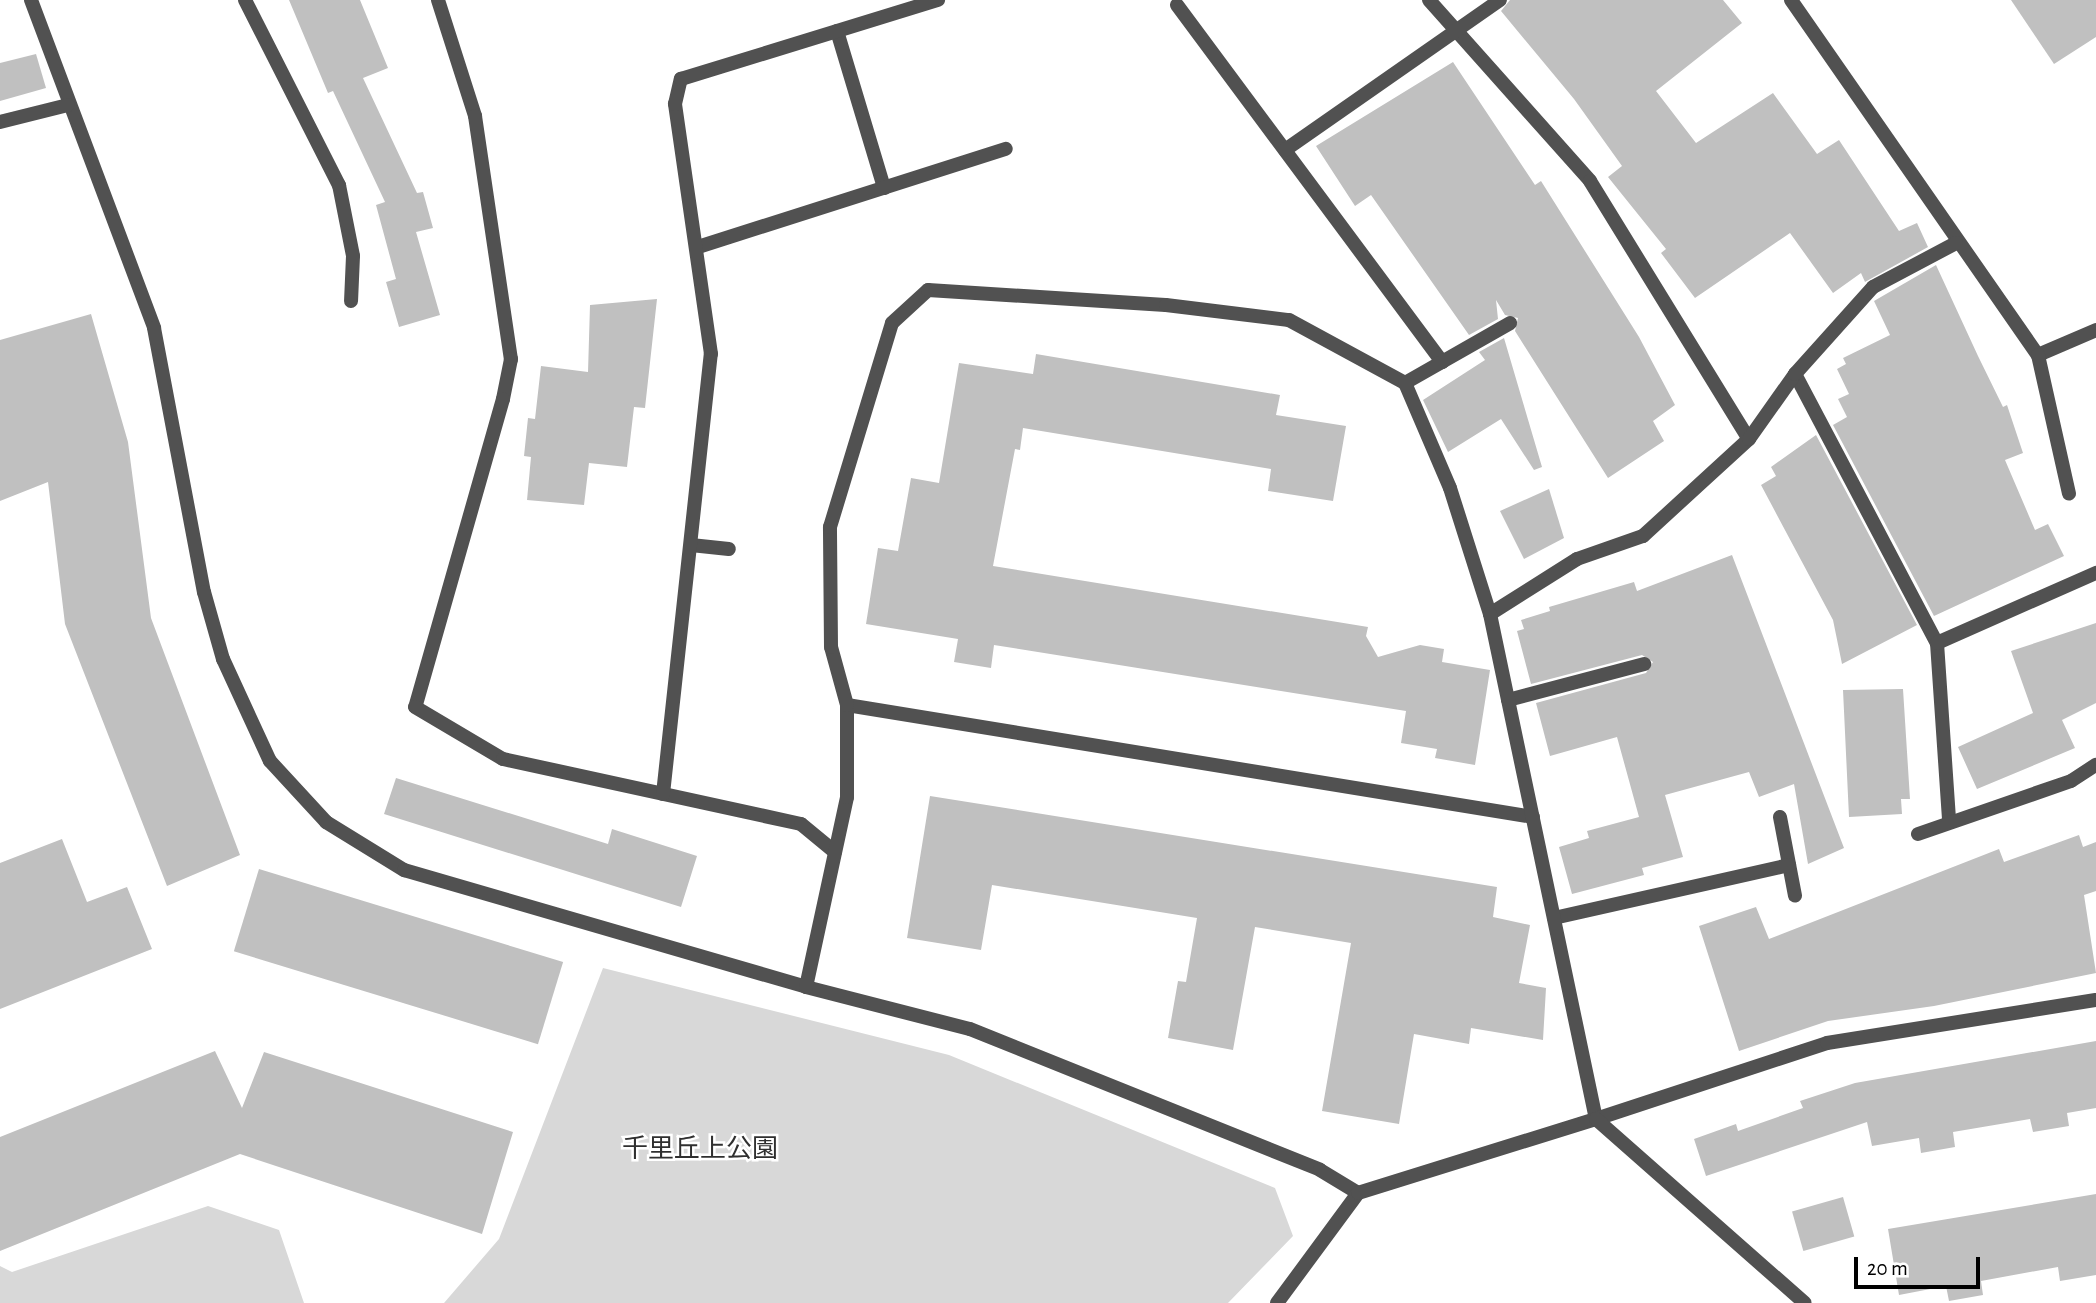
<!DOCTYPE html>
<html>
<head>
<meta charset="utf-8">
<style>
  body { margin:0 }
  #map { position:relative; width:2096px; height:1303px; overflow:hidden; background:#fff; font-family:"Alegreya Sans","Noto Sans JP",sans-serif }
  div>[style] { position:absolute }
  .green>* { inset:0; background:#d8d8d8 }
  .building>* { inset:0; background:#c0c0c0; transform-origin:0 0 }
  .minor>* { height:14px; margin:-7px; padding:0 7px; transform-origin:7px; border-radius:7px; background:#515151 }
  .tertiary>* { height:14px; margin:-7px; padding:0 7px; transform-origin:7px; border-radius:7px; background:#515151 }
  span { translate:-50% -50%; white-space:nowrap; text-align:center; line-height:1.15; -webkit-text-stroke:5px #fff; paint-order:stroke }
  .park-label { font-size:26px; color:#2f2f2f }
  .scale { position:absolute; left:1854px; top:1257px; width:126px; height:32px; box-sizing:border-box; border:4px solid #000; border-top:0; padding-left:9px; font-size:21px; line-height:24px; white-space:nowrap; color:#000; -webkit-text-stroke:5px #fff; paint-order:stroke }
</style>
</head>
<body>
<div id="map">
  <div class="green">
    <div style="clip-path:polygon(603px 968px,949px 1055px,1275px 1188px,1293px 1236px,1228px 1303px,444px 1303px,499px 1239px)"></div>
    <div style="clip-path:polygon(208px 1206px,279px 1230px,304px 1303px,0 1303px,0 1266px,12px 1272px)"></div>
  </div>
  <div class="building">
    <div style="clip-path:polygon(289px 0,360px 0,388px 68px,363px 78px,417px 193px,423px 192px,433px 228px,416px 232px,440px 315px,399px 327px,386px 282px,396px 279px,376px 205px,385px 202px,333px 91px,328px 93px)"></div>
    <div style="clip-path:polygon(1510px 0,1723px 0,1742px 23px,1656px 91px,1696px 143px,1773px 93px,1817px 154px,1839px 140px,1899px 231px,1917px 223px,1928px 247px,1865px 282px,1861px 273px,1833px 293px,1790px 233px,1695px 298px,1661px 253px,1666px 249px,1608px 177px,1622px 166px,1574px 99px,1501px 11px)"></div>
    <div style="clip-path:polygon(2011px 0,2096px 0,2096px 37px,2054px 64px)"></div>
    <div style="clip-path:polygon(36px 54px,46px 88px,0 101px,0 63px)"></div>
    <div style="clip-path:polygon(1453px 62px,1535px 185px,1541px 181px,1639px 337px,1675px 405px,1653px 421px,1664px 441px,1608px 478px,1515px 331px,1518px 318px,1505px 315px,1496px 300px,1498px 319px,1469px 335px,1371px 195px,1355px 206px,1316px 146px)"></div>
    <div style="clip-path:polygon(1936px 265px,1978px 356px,2003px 407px,2007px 405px,2023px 453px,2005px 460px,2035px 530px,2048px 524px,2064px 556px,1934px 616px,1833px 425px,1847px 417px,1838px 399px,1849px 394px,1837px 369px,1846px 364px,1843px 358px,1890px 335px,1874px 301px)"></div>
    <div style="clip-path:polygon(657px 299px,645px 408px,634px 407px,627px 467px,589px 463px,584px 505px,527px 500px,531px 457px,524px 456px,528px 418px,535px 419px,541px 366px,588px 372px,590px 305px)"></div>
    <div style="clip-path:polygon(91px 314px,128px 442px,151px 618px,240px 855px,167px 886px,65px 624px,48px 482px,0 501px,0 340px)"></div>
    <div style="clip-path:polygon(1504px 338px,1542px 467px,1534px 470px,1501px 419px,1448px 452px,1423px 400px,1485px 360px,1479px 352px)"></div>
    <div style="clip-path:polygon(1036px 354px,1280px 395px,1276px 415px,1346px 426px,1333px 501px,1268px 491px,1271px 469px,1023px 428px,1020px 450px,1015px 449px,993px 566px,1368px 627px,1366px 636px,1378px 657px,1420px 645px,1444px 649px,1442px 662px,1490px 670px,1475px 765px,1435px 758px,1437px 749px,1401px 743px,1406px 711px,994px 645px,991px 668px,954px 662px,958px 639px,866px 624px,878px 548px,898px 551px,911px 478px,939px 483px,959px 363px,1033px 374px)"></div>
    <div style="clip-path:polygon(1816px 435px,1917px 625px,1842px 664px,1833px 620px,1761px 485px,1776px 476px,1771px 467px)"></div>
    <div style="clip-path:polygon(1549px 489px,1564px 538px,1524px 559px,1500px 511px)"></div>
    <div style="clip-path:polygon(1732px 555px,1844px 848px,1808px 864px,1794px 784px,1759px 797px,1749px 772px,1665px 795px,1683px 857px,1642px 868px,1644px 875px,1572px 894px,1559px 847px,1589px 838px,1587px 831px,1639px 817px,1617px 737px,1550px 756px,1536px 703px,1646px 673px,1653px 662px,1642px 655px,1531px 684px,1517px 631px,1524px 629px,1521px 620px,1550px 611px,1549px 607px,1634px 582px,1637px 591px)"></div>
    <div style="clip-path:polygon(2096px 623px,2096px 703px,2062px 720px,2075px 748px,1977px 789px,1958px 747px,2033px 713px,2011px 651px)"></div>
    <div style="clip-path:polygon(1903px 689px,1910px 799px,1901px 799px,1902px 814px,1849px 817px,1843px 690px)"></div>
    <div style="clip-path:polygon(396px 778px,608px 844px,612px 829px,697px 856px,681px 907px,384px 814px)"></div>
    <div style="clip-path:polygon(930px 796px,1497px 887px,1493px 917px,1530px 925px,1519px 983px,1546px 988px,1543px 1040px,1471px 1028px,1469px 1044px,1414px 1034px,1399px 1124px,1322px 1111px,1351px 943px,1255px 927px,1233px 1050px,1168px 1038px,1178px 981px,1186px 982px,1197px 918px,992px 885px,981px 950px,907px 938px)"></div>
    <div style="clip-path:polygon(2079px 835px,2083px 847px,2096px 842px,2096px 891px,2084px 895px,2096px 973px,1934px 1006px,1828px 1021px,1739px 1051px,1699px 926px,1756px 907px,1769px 939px,1999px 849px,2004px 862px)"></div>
    <div style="clip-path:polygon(62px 839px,87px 902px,127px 887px,152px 949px,0 1009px,0 863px)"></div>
    <div style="left:259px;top:869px;width:318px;height:86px;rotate:17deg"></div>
    <div style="clip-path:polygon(2096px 1041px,2096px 1108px,2067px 1113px,2069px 1126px,2033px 1132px,2030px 1119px,1953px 1132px,1955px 1147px,1921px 1153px,1919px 1138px,1872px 1146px,1867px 1122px,1706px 1176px,1694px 1139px,1736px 1124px,1738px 1131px,1803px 1108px,1800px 1101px,1855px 1083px)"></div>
    <div style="clip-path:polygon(215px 1051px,242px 1108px,264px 1052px,513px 1132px,482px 1234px,240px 1154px,0 1251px,0 1137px)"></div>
    <div style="clip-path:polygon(2096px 1194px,2096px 1275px,2060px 1281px,2058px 1267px,1981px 1281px,1983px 1295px,1949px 1301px,1946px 1286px,1899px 1295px,1888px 1229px)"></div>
    <div style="left:1843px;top:1197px;width:41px;height:53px;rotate:74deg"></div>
  </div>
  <div class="minor">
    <div style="left:31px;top:0;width:350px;rotate:69.4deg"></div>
    <div style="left:154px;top:328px;width:269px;rotate:79.3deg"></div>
    <div style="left:204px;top:592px;width:70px;rotate:74.2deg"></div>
    <div style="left:223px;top:659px;width:112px;rotate:65.3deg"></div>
    <div style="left:270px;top:761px;width:83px;rotate:47.4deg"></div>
    <div style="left:326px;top:822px;width:92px;rotate:31.6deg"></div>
    <div style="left:404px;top:870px;width:419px;rotate:16.2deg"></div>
    <div style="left:806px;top:987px;width:169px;rotate:14.4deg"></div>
    <div style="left:970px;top:1029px;width:377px;rotate:21.9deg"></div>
    <div style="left:1320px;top:1170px;width:44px;rotate:31.2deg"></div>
    <div style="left:245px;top:0;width:208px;rotate:63.1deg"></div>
    <div style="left:339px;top:185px;width:72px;rotate:78.8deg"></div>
    <div style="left:353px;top:256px;width:45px;rotate:92.5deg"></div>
    <div style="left:438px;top:0;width:122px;rotate:72.3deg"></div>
    <div style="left:475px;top:116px;width:246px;rotate:81.6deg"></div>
    <div style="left:511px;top:359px;width:41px;rotate:101.3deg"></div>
    <div style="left:503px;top:399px;width:320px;rotate:105.9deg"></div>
    <div style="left:415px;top:707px;width:102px;rotate:30.6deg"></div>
    <div style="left:503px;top:759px;width:305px;rotate:12.3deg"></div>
    <div style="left:801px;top:824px;width:44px;rotate:39.5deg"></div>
    <div style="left:1429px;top:0;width:242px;rotate:48.3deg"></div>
    <div style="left:1590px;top:181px;width:303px;rotate:58.4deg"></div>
    <div style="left:1791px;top:0;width:432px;rotate:55.2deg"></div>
    <div style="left:2038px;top:355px;width:63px;rotate:-23.3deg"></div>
    <div style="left:1177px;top:5px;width:445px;rotate:53.4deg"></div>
    <div style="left:837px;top:31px;width:164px;rotate:73.3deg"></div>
    <div style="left:0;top:122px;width:70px;rotate:-14deg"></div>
    <div style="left:1285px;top:150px;width:262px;rotate:-34.9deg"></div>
    <div style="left:698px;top:247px;width:323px;rotate:-17.7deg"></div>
    <div style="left:2038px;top:355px;width:142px;rotate:77.4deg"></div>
    <div style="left:1795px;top:374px;width:304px;rotate:62.2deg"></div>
    <div style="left:1937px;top:643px;width:178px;rotate:86.1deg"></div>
    <div style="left:1405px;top:383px;width:121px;rotate:-29.7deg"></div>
    <div style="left:691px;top:545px;width:38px;rotate:6deg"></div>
    <div style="left:1490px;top:614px;width:103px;rotate:-32.3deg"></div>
    <div style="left:1577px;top:559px;width:70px;rotate:-19.2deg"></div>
    <div style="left:1643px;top:536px;width:144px;rotate:-42.5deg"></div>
    <div style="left:1749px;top:439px;width:80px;rotate:-54.7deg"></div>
    <div style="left:1795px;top:374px;width:117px;rotate:-48.1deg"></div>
    <div style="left:1873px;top:287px;width:94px;rotate:-27.9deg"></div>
    <div style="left:1937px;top:643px;width:174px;rotate:-23.8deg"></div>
    <div style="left:1508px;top:700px;width:141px;rotate:-14.8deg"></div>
    <div style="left:847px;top:705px;width:695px;rotate:9.27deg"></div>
    <div style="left:663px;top:794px;width:443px;rotate:-83.8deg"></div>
    <div style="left:711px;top:354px;width:253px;rotate:-98.2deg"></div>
    <div style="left:675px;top:104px;width:26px;rotate:-77deg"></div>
    <div style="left:681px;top:79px;width:269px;rotate:-17.1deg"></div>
    <div style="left:1780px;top:817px;width:80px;rotate:79.2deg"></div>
    <div style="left:1918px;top:834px;width:162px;rotate:-19.1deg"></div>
    <div style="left:2071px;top:781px;width:30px;rotate:-33deg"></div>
    <div style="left:1554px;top:918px;width:241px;rotate:-12.7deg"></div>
    <div style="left:806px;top:987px;width:194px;rotate:-77.8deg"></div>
    <div style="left:847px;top:797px;width:92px;rotate:-90deg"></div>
    <div style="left:847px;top:705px;width:60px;rotate:-105.4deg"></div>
    <div style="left:831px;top:647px;width:120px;rotate:-90.5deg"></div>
    <div style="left:830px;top:527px;width:213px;rotate:-73.1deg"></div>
    <div style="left:892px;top:323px;width:49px;rotate:-42.5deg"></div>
    <div style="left:928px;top:290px;width:238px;rotate:3.6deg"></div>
    <div style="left:1166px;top:305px;width:124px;rotate:7deg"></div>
    <div style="left:1289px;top:320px;width:132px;rotate:28.5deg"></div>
    <div style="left:1405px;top:383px;width:114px;rotate:66.8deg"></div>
    <div style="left:1450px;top:488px;width:132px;rotate:72.4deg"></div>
    <div style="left:1490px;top:614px;width:516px;rotate:78.15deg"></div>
    <div style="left:1596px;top:1119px;width:243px;rotate:-18.2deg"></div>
    <div style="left:1827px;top:1043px;width:272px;rotate:-9.1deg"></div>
  </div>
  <div class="tertiary">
    <div style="left:1277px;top:1303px;width:137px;rotate:-53.6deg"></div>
    <div style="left:1358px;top:1193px;width:249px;rotate:-17.3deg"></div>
    <div style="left:1596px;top:1119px;width:278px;rotate:41.4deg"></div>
  </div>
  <div class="park-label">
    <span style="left:700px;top:1150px">千里丘上公園</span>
  </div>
  <div class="scale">20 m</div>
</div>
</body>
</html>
